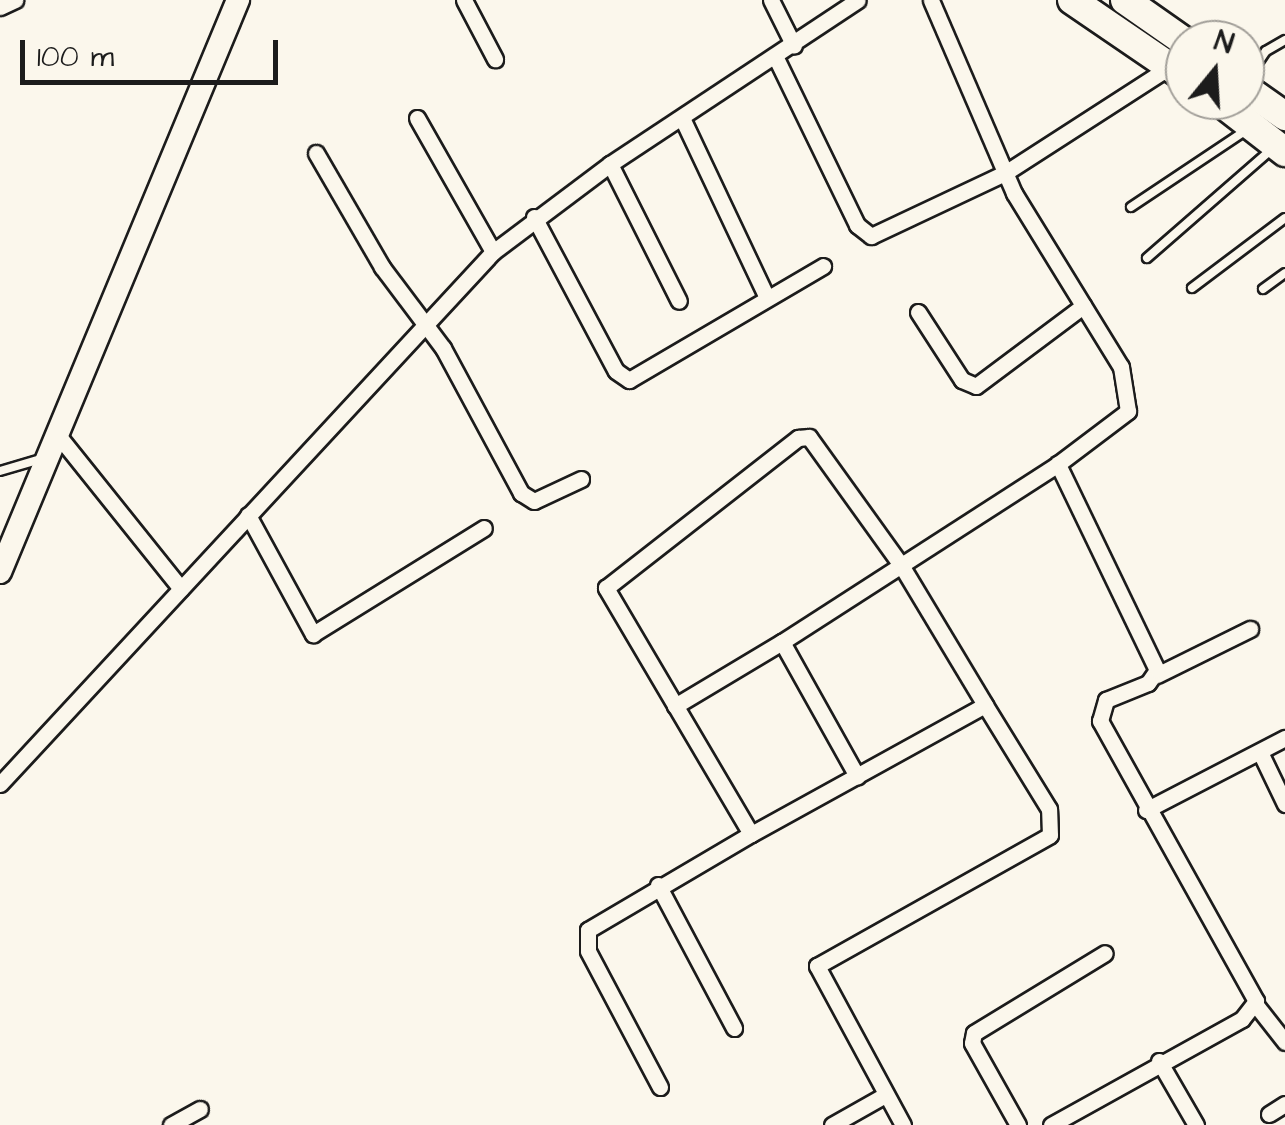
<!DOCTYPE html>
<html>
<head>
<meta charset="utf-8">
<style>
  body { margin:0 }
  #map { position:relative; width:1285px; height:1125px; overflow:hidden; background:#fbf7ec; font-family:"Architects Daughter",sans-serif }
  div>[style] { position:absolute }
  .roads { filter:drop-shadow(2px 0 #1c1c1c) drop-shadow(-2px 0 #1c1c1c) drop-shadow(0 2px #1c1c1c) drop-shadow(0 -2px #1c1c1c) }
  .lane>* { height:8px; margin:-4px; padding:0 4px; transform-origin:4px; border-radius:4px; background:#fbf7ec }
  .street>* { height:15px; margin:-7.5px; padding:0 7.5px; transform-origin:7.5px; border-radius:7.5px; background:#fbf7ec }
  .secondary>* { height:22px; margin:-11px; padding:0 11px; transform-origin:11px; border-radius:11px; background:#fbf7ec }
  .highway>* { height:28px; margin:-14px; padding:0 14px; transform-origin:14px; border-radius:14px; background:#fbf7ec }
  span { translate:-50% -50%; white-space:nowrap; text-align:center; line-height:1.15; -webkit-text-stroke:10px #fbf7ec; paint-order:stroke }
  .north { position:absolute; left:1165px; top:20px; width:100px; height:100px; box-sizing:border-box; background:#fbf7ec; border:2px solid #a29f99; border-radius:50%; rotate:18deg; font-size:28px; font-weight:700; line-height:40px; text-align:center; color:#1c1c1c }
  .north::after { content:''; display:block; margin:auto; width:35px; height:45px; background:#1c1c1c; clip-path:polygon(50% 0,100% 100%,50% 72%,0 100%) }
  .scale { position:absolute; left:20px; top:40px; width:258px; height:45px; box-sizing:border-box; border:5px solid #1c1c1c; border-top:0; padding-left:12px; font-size:30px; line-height:35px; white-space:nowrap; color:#1c1c1c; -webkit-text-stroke:8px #fbf7ec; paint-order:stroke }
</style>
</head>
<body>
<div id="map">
  <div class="roads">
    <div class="lane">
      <div style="left:1245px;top:82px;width:37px;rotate:-56deg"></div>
      <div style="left:1266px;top:51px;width:22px;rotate:-30deg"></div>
      <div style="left:1131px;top:207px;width:141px;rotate:-33.7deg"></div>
      <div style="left:1147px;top:258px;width:167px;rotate:-41.1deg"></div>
      <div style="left:1192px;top:288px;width:116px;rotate:-37deg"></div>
      <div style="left:1263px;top:289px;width:27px;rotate:-36deg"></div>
      <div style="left:0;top:471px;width:43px;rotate:-16.3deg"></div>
    </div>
    <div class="street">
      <div style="left:464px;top:0;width:67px;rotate:62.3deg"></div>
      <div style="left:771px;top:0;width:51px;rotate:63.4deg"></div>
      <div style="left:0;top:7px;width:17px;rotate:-25deg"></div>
      <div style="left:776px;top:58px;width:186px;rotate:64.1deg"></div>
      <div style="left:857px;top:225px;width:18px;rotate:38deg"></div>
      <div style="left:871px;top:236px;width:148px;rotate:-25.2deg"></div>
      <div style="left:1005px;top:173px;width:197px;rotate:-32.8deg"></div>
      <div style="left:417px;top:118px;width:154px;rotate:60.4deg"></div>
      <div style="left:682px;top:118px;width:199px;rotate:64.7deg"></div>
      <div style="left:316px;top:153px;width:132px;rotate:59.9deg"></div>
      <div style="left:382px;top:267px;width:101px;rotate:53deg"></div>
      <div style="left:443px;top:348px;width:165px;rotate:61.7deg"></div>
      <div style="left:521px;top:493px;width:15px;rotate:32deg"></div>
      <div style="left:534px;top:501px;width:52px;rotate:-25.1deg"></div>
      <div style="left:610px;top:164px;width:153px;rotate:63.3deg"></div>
      <div style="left:534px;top:217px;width:174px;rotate:62deg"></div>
      <div style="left:616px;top:371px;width:16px;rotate:35deg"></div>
      <div style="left:629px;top:380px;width:225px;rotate:-30.4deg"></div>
      <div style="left:918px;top:312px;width:81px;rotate:57.1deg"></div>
      <div style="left:962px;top:380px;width:15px;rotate:23deg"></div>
      <div style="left:976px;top:386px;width:134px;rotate:-36.8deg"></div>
      <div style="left:57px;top:434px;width:198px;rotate:51.3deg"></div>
      <div style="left:248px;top:515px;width:136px;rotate:61.4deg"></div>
      <div style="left:313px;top:634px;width:201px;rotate:-31.8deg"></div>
      <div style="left:782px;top:642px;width:328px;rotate:-32.8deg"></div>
      <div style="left:1058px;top:464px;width:88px;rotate:-37.1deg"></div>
      <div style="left:1128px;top:411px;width:45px;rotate:-99deg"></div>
      <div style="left:1121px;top:367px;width:204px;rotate:-121.6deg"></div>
      <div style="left:1014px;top:193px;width:210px;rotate:-113.3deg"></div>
      <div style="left:1157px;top:675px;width:104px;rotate:-26.3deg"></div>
      <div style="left:675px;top:706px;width:125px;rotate:-30.9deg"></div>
      <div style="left:782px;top:642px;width:154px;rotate:60.8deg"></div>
      <div style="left:1260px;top:752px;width:58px;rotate:64.3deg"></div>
      <div style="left:0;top:784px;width:725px;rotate:-47.18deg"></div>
      <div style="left:493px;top:252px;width:146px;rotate:-36.9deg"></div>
      <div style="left:610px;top:164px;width:297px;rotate:-33.5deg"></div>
      <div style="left:1146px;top:810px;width:157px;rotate:-27.4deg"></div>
      <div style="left:658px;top:885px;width:162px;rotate:62deg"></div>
      <div style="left:1256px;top:1005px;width:47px;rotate:51.9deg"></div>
      <div style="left:1159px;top:1061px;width:74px;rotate:60deg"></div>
      <div style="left:660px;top:1087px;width:154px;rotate:-117.9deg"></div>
      <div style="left:588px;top:951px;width:21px;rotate:-90deg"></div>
      <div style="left:588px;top:930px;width:189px;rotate:-30.5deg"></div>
      <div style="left:1269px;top:1114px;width:19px;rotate:-32deg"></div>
      <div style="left:171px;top:1125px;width:33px;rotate:-29deg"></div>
      <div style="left:832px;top:1125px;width:61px;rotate:-29.5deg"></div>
      <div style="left:903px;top:1125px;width:181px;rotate:-118.4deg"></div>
      <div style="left:817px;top:966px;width:267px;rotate:-29.3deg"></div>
      <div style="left:1050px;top:835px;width:26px;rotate:-92deg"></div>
      <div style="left:1049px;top:809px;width:122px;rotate:-121.6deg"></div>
      <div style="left:985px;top:705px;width:267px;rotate:151.1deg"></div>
      <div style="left:751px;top:834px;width:286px;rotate:-120.5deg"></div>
      <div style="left:606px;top:588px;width:244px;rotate:-38deg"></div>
      <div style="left:798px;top:438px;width:11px;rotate:-5deg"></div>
      <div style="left:809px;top:437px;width:158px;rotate:54.3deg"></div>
      <div style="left:901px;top:565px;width:163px;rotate:59deg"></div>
      <div style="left:1018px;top:1125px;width:94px;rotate:-119.3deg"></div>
      <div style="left:972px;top:1043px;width:10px;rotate:-79deg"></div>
      <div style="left:974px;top:1033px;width:153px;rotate:-31.4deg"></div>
      <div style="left:1051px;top:1125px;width:218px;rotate:-29deg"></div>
      <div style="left:1242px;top:1019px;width:23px;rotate:-52deg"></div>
      <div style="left:1256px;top:1001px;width:321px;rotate:-119.1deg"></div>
      <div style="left:1100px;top:721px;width:22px;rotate:-74deg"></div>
      <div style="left:1106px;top:700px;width:45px;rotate:-22deg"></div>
      <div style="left:1148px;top:683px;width:16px;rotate:-55deg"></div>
      <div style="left:1157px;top:670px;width:229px;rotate:-115.7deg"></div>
    </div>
    <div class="secondary">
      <div style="left:0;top:572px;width:620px;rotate:-67.41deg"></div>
    </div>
    <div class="highway">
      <div style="left:1072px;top:0;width:137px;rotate:34.3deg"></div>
      <div style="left:1125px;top:0;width:73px;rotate:35deg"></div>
      <div style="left:1245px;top:88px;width:49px;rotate:35deg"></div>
      <div style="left:1218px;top:100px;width:85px;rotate:37.8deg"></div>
    </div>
  </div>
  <div class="north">N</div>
  <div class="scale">100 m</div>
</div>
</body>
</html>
